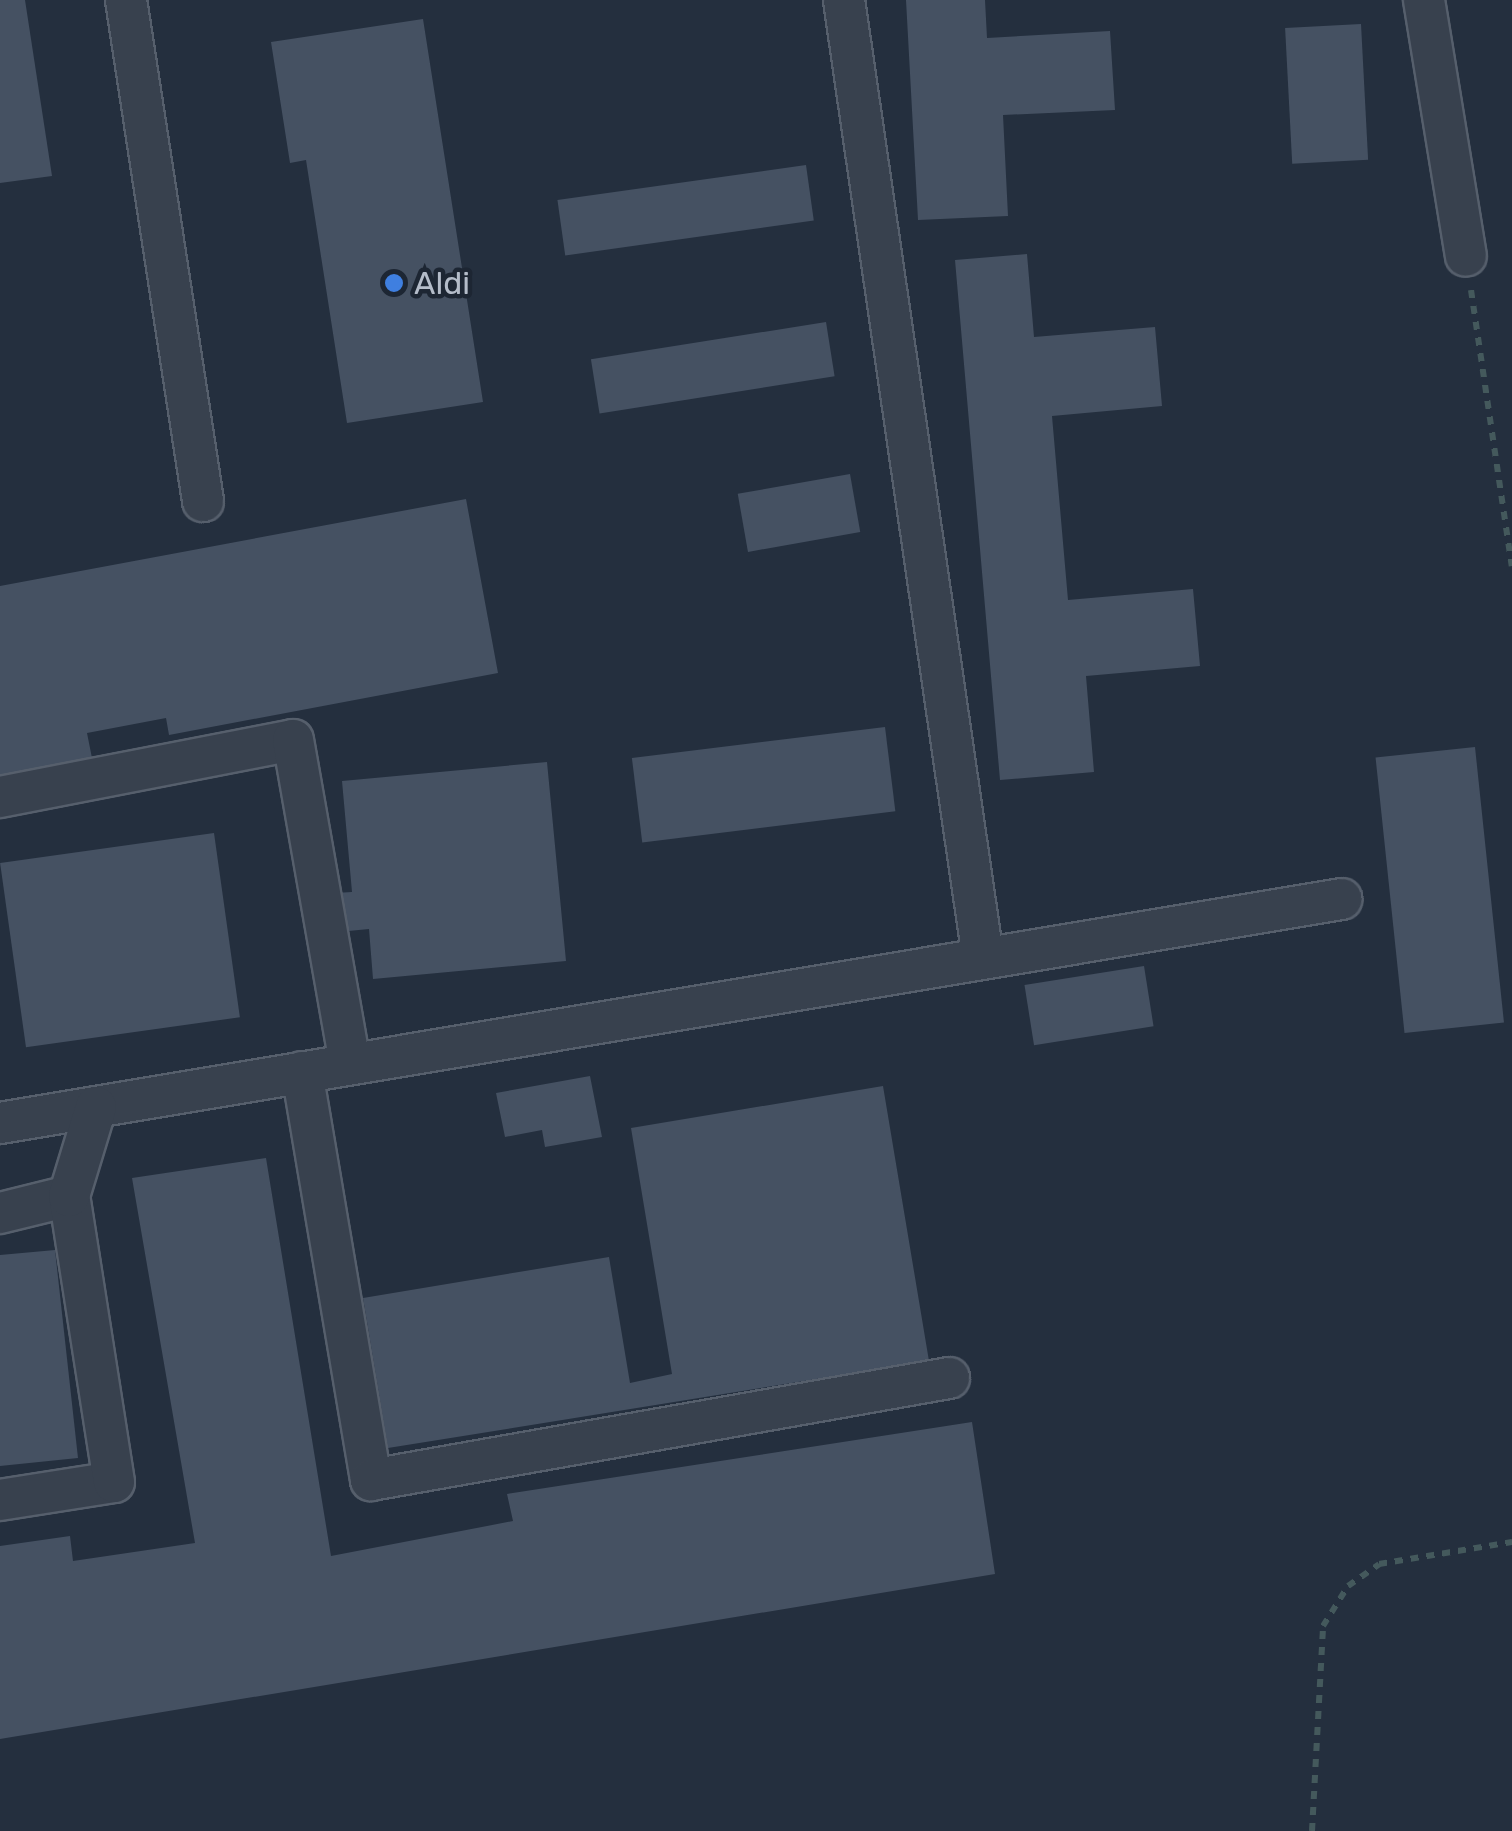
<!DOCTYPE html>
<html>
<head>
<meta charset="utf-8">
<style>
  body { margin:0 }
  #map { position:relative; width:1512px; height:1831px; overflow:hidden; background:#242f3e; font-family:Rubik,sans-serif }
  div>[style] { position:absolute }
  .building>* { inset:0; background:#455162; transform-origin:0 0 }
  .path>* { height:6px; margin-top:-3px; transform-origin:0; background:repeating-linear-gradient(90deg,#44595c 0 8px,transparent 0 16px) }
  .roads { filter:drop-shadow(2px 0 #565f6c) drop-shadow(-2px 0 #565f6c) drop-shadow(0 2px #565f6c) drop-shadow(0 -2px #565f6c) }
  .minor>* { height:40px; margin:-20px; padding:0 20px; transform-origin:20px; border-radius:20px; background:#38414e }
  .dots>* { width:28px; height:28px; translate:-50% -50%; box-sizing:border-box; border:5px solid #1d2633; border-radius:50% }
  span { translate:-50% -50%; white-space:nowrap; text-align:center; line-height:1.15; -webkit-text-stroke:9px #1d2633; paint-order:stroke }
  .poi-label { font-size:32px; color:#b4bcc9 }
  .left { translate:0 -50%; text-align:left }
</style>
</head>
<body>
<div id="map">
  <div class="building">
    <div style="clip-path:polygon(0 0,25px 0,52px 176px,0 183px)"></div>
    <div style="clip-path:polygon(906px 0,985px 0,987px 38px,1110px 31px,1115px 110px,1003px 115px,1008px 216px,918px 220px)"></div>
    <div style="clip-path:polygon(423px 19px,483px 402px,347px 423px,306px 160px,290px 163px,271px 42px)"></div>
    <div style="left:1361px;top:24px;width:136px;height:76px;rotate:87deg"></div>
    <div style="left:806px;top:165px;width:56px;height:251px;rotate:82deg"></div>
    <div style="clip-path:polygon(1027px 254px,1034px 337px,1155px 327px,1162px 406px,1052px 416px,1068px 600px,1193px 589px,1200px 666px,1086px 676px,1094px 772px,1000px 780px,955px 260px)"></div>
    <div style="left:826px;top:322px;width:55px;height:238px;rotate:81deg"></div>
    <div style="left:850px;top:474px;width:59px;height:114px;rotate:80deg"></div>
    <div style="clip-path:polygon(466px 499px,498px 673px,169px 735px,166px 718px,87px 733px,96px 778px,0 796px,0 586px)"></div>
    <div style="left:885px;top:727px;width:85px;height:255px;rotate:83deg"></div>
    <div style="left:1475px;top:747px;width:277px;height:100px;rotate:84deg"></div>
    <div style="clip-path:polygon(547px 762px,566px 961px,373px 979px,369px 929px,338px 932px,335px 893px,352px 892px,342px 781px)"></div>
    <div style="left:214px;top:833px;width:186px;height:216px;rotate:82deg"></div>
    <div style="left:1144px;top:966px;width:61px;height:121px;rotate:81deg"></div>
    <div style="clip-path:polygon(590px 1076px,602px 1137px,545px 1147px,542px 1130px,505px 1137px,496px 1093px)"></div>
    <div style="clip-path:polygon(883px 1086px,929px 1361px,388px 1448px,363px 1298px,609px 1257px,630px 1383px,672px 1374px,631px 1128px)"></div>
    <div style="clip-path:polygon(266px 1158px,331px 1556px,513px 1521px,507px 1494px,972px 1422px,995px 1574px,0 1739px,0 1546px,70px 1536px,73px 1561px,195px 1543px,132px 1178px)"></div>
    <div style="clip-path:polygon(55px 1250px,78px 1458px,0 1466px,0 1255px)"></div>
  </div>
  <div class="path">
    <div style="left:1471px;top:290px;width:279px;rotate:81.6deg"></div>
    <div style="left:1312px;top:1831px;width:205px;rotate:-86.9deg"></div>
    <div style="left:1323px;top:1626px;width:47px;rotate:-58deg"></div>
    <div style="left:1348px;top:1586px;width:38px;rotate:-35deg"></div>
    <div style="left:1379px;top:1564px;width:135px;rotate:-9.4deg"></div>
  </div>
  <div class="roads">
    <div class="minor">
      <div style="left:126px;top:0;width:507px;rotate:81.26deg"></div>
      <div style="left:844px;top:0;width:967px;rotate:81.74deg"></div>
      <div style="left:1424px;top:0;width:259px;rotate:80.7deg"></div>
      <div style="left:0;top:797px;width:298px;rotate:-11deg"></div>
      <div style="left:293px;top:740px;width:329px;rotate:80deg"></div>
      <div style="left:302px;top:1072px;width:414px;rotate:80.4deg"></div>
      <div style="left:371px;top:1480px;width:587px;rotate:-10.01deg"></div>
      <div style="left:0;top:1123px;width:1360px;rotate:-9.48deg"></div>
      <div style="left:0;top:1213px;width:71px;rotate:-13.8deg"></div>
      <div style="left:0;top:1500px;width:115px;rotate:-9deg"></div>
      <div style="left:114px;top:1482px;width:290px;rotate:-98.9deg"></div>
      <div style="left:69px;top:1196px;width:93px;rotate:-73.1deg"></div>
    </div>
  </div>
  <div class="dots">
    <div style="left:394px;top:283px;background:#3f7fe0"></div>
  </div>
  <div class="poi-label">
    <span class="left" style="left:414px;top:283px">Aldi</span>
  </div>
</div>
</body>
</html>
